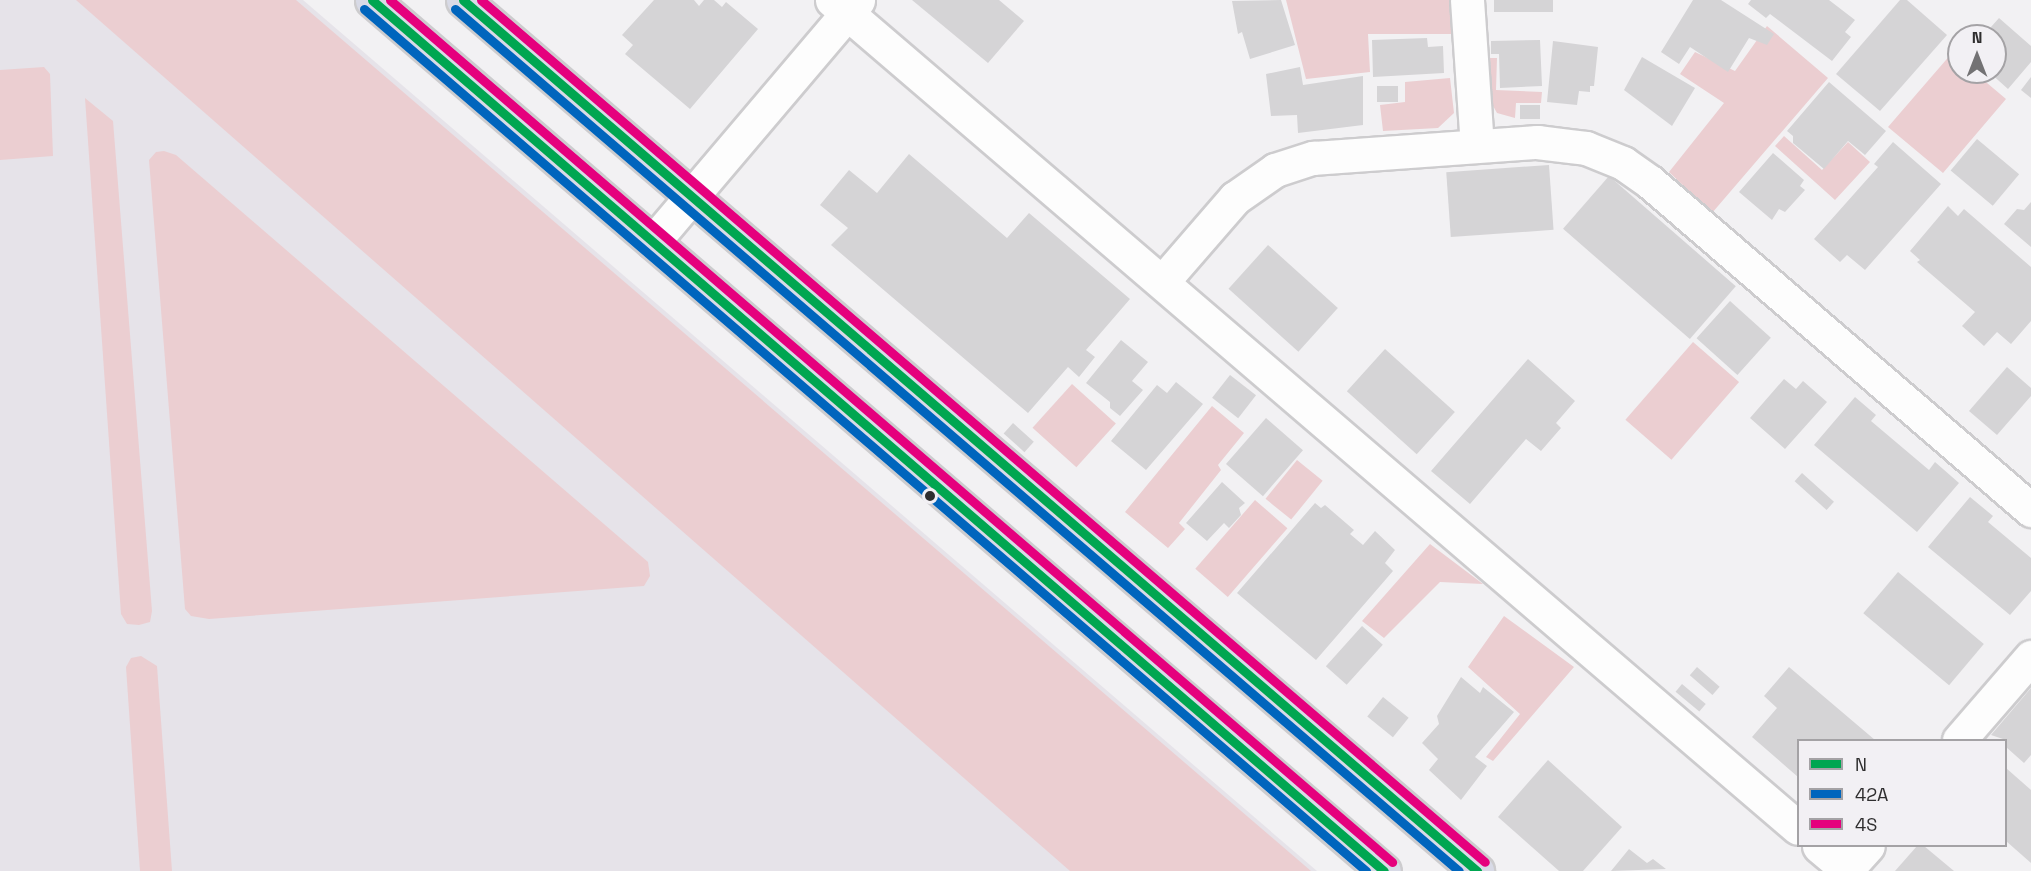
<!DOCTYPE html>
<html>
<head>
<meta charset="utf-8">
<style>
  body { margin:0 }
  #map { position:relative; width:2031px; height:871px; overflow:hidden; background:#f2f1f3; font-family:"Space Grotesk",sans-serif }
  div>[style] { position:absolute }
  .built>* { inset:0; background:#e6e3e9 }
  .green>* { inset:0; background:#ebced1; transform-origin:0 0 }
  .building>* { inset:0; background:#d5d4d6; transform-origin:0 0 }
  .roads { filter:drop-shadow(2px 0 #cdccce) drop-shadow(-2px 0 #cdccce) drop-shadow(0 2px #cdccce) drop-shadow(0 -2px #cdccce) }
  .minor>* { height:33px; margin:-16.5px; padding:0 16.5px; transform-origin:16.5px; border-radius:16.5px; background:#fdfdfd }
  .highway>* { height:33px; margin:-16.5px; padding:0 16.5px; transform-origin:16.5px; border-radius:16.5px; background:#d8dae6 }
  .bus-1>* { height:9px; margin:-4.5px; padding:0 4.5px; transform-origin:4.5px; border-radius:4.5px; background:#00a651 }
  .bus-2>* { height:9px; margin:-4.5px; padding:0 4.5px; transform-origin:4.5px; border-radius:4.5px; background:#0065bd }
  .bus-3>* { height:9px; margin:-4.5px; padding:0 4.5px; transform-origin:4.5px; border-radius:4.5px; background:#e5007d }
  .dots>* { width:16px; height:16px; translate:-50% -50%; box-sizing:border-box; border:3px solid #f2f0f4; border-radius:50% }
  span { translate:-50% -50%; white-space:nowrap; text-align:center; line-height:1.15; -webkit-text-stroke:5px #f2f0f4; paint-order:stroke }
  .legend { position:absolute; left:1797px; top:739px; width:210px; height:108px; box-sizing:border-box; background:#f2f0f4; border:2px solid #a4a2a5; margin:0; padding:8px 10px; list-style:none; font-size:18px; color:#2f2e2f }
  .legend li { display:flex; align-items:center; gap:12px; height:30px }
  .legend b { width:30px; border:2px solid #a4a2a5 }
  .north { position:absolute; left:1947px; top:24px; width:60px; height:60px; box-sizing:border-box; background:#f2f0f4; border:2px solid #a4a2a5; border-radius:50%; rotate:0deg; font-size:16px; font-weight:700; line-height:24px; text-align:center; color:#2f2e2f }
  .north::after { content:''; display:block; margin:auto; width:21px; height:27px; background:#737274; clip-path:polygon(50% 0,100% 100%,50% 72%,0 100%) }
</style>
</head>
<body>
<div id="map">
  <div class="built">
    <div style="clip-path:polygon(0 0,303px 0,1317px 871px,0 871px)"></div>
  </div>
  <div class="green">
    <div style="clip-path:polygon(76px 0,296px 0,1311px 871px,1070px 871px)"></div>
    <div style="clip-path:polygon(1286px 0,1451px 0,1453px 34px,1368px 34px,1370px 72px,1306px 79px)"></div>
    <div style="clip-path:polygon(1767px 26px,1828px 78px,1712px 213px,1669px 172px,1724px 103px,1680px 74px,1695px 52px,1735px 71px)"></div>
    <div style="clip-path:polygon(1952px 53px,1959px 59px,1959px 72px,1974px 72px,2006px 99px,1943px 173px,1888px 127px)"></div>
    <div style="clip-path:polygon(1490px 58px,1497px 58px,1496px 90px,1542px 92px,1541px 103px,1516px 103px,1515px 118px,1497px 113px,1492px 104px)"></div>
    <div style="clip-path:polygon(44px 67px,50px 74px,53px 156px,0 160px,0 70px)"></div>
    <div style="clip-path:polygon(1450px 78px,1454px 113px,1438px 128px,1383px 131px,1380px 105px,1405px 102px,1405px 82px)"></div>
    <div style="clip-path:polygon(85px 98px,113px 121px,152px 611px,150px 622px,139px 625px,127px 624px,121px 614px)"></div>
    <div style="clip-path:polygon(1784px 136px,1822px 170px,1848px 142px,1870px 162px,1835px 200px,1775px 146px)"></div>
    <div style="clip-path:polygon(164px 151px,176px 155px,648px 562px,650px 576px,644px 586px,209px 619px,191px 616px,185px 609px,149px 160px,156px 152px)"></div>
    <div style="left:1693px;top:342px;width:61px;height:103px;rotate:41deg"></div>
    <div style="left:1072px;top:384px;width:59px;height:59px;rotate:42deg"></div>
    <div style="clip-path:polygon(1212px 406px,1244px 433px,1218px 465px,1221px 470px,1179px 523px,1185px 529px,1168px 548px,1125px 512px)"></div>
    <div style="left:1297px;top:460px;width:33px;height:50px;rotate:39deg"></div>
    <div style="left:1255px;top:500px;width:43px;height:91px;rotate:41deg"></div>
    <div style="clip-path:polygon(1430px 544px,1483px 584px,1440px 582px,1384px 638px,1362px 621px)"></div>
    <div style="clip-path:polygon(1504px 616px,1574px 667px,1493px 761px,1486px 757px,1520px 714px,1468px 667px)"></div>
    <div style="clip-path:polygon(141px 656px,157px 666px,172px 871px,140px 871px,126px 667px,131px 658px)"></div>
  </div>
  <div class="building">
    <div style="clip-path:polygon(654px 0,694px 0,699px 6px,704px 0,714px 0,722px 7px,726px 2px,758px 29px,690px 109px,625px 54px,633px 45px,622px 35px)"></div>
    <div style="clip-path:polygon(912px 0,999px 0,1024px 21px,988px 63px)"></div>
    <div style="clip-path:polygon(1281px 0,1295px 45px,1250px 59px,1242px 32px,1238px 34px,1232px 1px)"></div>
    <div style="left:1494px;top:0;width:59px;height:12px"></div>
    <div style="clip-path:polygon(1693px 0,1721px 0,1774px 34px,1767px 45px,1749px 38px,1728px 72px,1690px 47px,1679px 64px,1661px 52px)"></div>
    <div style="clip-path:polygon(1751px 0,1829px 0,1855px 20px,1845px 32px,1851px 37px,1832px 61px,1770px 14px,1766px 18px,1748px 4px)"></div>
    <div style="clip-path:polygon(1900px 0,1907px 0,1947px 35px,1880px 111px,1836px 74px)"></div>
    <div style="clip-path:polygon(1999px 18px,2031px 46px,2031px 62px,2008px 89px,1989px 72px,1995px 72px,1995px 36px,1983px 36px)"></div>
    <div style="clip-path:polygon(1427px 38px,1428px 47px,1443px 46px,1444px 73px,1373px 77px,1372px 40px)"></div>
    <div style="clip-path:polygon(1540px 40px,1542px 86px,1500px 88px,1499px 54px,1491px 54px,1491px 41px)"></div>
    <div style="clip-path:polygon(1553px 41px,1598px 47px,1594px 86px,1590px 86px,1590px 92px,1579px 91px,1577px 105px,1547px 102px)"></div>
    <div style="clip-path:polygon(1642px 57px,1695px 88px,1672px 126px,1624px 90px)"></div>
    <div style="clip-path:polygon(1300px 67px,1303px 85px,1363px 76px,1363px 125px,1298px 133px,1297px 115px,1271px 116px,1266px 74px)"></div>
    <div style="clip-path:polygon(2031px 77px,2031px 98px,2021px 90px)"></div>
    <div style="clip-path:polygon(1829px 82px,1886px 131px,1865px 155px,1848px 141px,1824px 169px,1793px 143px,1793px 136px,1787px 131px)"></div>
    <div style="left:1377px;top:86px;width:21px;height:16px"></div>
    <div style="left:1540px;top:105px;width:14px;height:20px;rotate:90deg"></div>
    <div style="left:1977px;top:139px;width:55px;height:41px;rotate:40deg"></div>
    <div style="clip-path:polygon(1893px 142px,1941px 184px,1865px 270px,1847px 255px,1840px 262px,1814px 239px,1878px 167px,1874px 164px)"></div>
    <div style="clip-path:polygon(1773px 153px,1804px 180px,1800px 186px,1805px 190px,1785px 212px,1779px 209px,1772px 220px,1739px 192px)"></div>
    <div style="clip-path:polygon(909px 154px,1007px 238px,1029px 213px,1130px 299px,1086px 350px,1095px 357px,1079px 377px,1068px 367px,1028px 413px,831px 245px,848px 228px,820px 205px,849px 170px,877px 193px)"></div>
    <div style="left:1549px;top:165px;width:65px;height:103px;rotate:86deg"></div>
    <div style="left:1609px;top:176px;width:168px;height:70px;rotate:41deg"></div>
    <div style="clip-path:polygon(2031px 202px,2031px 247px,2004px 224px,2017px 209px,2024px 210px)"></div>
    <div style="clip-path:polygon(1948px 206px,1958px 216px,1964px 209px,2031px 267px,2031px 321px,2011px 344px,1997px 332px,1984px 346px,1962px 326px,1975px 312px,1917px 262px,1920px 260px,1910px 251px)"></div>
    <div style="left:1268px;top:245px;width:94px;height:59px;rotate:42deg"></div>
    <div style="left:1730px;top:301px;width:55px;height:50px;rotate:42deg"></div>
    <div style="clip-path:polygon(1121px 340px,1148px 362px,1132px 381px,1143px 390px,1120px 416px,1110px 408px,1110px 402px,1086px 383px)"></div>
    <div style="left:1385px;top:349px;width:94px;height:57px;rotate:42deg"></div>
    <div style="clip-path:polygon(1528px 359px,1575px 401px,1556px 423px,1561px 428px,1541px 451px,1526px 439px,1470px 504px,1431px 471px)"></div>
    <div style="clip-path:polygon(2007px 367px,2031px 388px,2031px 396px,1997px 435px,1969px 411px)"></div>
    <div style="left:1230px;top:375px;width:33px;height:29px;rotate:38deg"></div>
    <div style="clip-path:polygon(1784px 379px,1796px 389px,1803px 381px,1827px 402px,1785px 449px,1750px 418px)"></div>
    <div style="clip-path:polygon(1176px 382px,1203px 404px,1146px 470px,1111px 441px,1157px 385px,1167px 393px)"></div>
    <div style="clip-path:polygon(1855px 397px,1876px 415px,1871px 421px,1929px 470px,1935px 462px,1959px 483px,1917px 532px,1814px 445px)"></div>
    <div style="left:1266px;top:418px;width:49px;height:61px;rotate:41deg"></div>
    <div style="left:1013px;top:423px;width:28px;height:14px;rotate:42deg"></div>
    <div style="left:1802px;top:473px;width:43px;height:11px;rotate:42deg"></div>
    <div style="clip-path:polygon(1222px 482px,1245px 503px,1239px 508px,1241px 515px,1229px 528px,1224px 523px,1207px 541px,1186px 523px)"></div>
    <div style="clip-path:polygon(1970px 497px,1993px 516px,1988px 522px,2031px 558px,2031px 591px,2010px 615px,1928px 547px)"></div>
    <div style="clip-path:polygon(1315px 503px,1321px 508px,1325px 505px,1354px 530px,1350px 534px,1363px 545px,1375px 531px,1395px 550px,1385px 563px,1393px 571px,1316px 660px,1237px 593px)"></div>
    <div style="left:1898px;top:572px;width:112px;height:54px;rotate:40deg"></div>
    <div style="left:1362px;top:626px;width:28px;height:54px;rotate:42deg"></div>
    <div style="left:1697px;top:667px;width:30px;height:11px;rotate:41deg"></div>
    <div style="clip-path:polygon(1789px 667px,1875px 740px,1798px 740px,1798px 777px,1752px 737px,1777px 708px,1764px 696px)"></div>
    <div style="clip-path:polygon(1461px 677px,1480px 693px,1483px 687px,1514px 712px,1475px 757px,1487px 766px,1461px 800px,1429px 770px,1438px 759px,1422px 743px,1439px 724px,1437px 716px)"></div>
    <div style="left:1682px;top:684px;width:31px;height:10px;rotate:40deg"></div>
    <div style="clip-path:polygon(2031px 688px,2031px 755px,2024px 763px,2006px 747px,2006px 740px,1991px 735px)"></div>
    <div style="left:1383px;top:697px;width:33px;height:25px;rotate:39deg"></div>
    <div style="clip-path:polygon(1548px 760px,1622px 827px,1583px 871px,1559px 871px,1498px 817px)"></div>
    <div style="clip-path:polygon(2006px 768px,2031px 790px,2031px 863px,2006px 841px)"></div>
    <div style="clip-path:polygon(1917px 846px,1924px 846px,1954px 871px,1895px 871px)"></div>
    <div style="clip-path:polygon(1629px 849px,1647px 863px,1653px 859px,1666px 869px,1611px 871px)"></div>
  </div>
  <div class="roads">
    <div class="minor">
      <div style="left:832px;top:0;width:1272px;rotate:40.6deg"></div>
      <div style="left:1467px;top:0;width:145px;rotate:86.1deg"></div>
      <div style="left:653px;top:242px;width:317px;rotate:-49.7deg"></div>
      <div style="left:1163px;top:281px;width:110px;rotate:-49.1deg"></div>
      <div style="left:1235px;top:198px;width:49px;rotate:-35deg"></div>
      <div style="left:1275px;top:170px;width:40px;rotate:-18deg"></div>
      <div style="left:1313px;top:158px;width:225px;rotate:-4.1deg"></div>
      <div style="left:1537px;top:142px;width:49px;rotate:7deg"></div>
      <div style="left:1586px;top:148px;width:40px;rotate:22deg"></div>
      <div style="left:1623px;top:163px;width:33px;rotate:35deg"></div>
      <div style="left:1650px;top:182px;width:503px;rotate:40.72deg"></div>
      <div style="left:1959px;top:740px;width:110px;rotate:-49.1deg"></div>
      <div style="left:1819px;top:846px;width:39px;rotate:40deg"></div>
      <div style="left:1847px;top:869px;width:31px;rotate:-48deg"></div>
    </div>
    <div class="highway">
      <div style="left:372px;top:0;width:1335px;rotate:40.72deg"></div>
      <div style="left:463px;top:0;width:1337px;rotate:40.66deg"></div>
    </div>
  </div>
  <div class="bus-1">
    <div style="left:372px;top:0;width:1335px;rotate:40.72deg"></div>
    <div style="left:463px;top:0;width:1337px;rotate:40.66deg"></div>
  </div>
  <div class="bus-2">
    <div style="left:364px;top:9px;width:1322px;rotate:40.7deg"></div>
    <div style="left:455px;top:9px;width:1323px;rotate:40.65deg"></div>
  </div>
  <div class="bus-3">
    <div style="left:390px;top:0;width:1322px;rotate:40.7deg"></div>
    <div style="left:481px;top:0;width:1323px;rotate:40.65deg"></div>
  </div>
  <div class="dots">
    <div style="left:930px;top:496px;background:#2f2e2f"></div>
  </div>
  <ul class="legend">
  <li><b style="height:8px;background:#00a651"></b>N</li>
  <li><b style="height:8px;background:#0065bd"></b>42A</li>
  <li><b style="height:8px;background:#e5007d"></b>4S</li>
  </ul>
  <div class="north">N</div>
</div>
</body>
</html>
